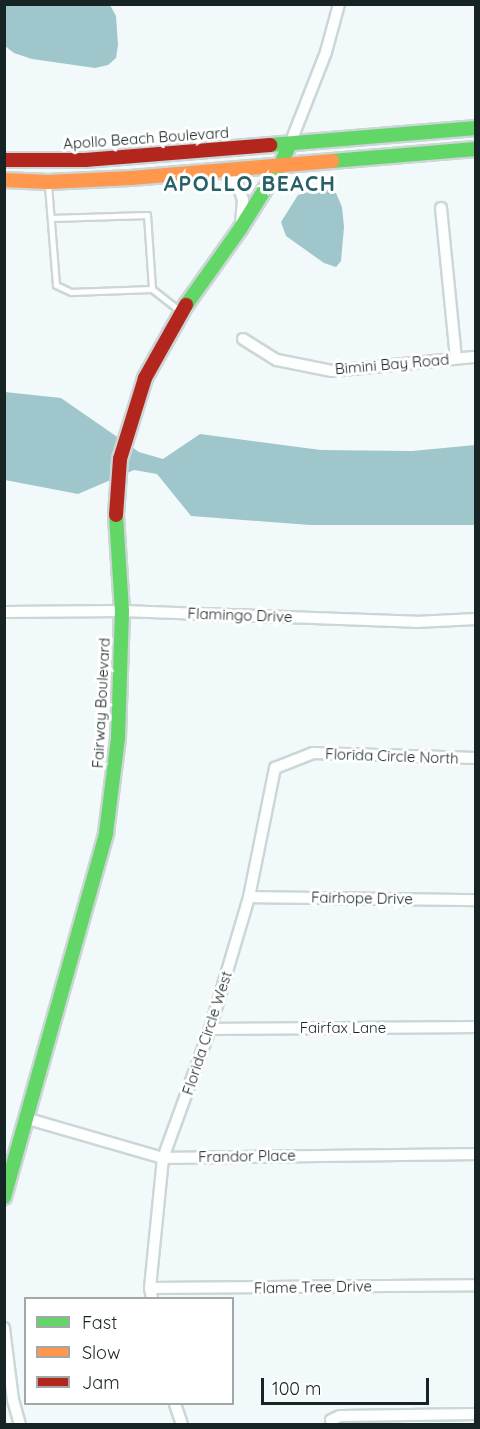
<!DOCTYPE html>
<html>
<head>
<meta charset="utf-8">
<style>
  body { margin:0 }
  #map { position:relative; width:480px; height:1429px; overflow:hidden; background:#f2f9fa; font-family:Quicksand,sans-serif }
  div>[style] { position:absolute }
  .water>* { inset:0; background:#9fc7cb }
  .roads { filter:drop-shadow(2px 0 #ccd6d7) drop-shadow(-2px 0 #ccd6d7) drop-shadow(0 2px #ccd6d7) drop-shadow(0 -2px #ccd6d7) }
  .lane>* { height:5px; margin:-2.5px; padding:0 2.5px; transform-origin:2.5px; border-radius:2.5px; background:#fdfefe }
  .street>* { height:10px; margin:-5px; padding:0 5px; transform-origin:5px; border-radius:5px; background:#fdfefe }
  .fast>* { height:14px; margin:-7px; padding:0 7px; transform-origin:7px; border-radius:7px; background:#63d668 }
  .slow>* { height:14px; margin:-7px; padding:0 7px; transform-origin:7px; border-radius:7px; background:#ff974d }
  .jam>* { height:14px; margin:-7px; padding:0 7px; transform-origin:7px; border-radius:7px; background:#b3261e }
  span { translate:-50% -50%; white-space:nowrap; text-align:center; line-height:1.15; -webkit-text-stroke:6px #fff; paint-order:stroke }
  .street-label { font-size:15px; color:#162425 }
  .district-label { font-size:21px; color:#276167; font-weight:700; letter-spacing:1.5px }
  .frame { position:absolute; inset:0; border:6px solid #162425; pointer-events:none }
  .legend { position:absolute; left:24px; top:1297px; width:210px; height:108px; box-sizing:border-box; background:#fff; border:2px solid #a2a7a8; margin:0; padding:8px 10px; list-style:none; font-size:18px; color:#162425 }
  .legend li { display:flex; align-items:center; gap:12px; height:30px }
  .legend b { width:30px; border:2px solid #a2a7a8 }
  .scale { position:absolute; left:261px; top:1378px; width:168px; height:27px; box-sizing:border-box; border:3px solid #162425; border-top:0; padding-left:8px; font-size:18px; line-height:21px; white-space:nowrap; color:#162425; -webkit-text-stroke:4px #fff; paint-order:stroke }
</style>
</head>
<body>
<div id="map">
  <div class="water">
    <div style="clip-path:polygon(5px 4px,110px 5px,116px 16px,118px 45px,116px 58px,108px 65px,95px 68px,32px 59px,14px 53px,5px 46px)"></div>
    <div style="clip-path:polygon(321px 188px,336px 193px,342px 207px,344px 227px,341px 261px,336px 267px,324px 263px,286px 236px,281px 222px,298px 195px)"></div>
    <div style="clip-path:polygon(5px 392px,61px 398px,139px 452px,163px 459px,200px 434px,321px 450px,412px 451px,475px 445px,475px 525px,310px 525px,191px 516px,157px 474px,134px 470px,78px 494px,5px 480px)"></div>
  </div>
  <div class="roads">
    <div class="lane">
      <div style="left:48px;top:185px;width:100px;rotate:85.4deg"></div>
      <div style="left:56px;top:285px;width:17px;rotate:25deg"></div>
      <div style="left:71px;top:292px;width:81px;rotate:-2.1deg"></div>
      <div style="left:152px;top:289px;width:36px;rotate:38deg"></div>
      <div style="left:51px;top:218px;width:96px;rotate:-1.8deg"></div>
      <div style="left:147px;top:215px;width:74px;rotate:86.1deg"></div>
    </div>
    <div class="street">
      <div style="left:290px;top:144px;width:99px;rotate:-68.6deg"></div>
      <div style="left:326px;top:52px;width:50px;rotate:-74.8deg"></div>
      <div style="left:218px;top:171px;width:13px;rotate:23deg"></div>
      <div style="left:230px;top:176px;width:15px;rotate:53deg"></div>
      <div style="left:239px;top:188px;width:13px;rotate:72deg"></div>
      <div style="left:243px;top:200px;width:25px;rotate:95deg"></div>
      <div style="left:441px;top:208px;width:151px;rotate:84.3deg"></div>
      <div style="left:243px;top:339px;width:40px;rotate:32deg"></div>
      <div style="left:277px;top:360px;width:56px;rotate:11.3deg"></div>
      <div style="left:332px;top:371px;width:145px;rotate:-5.6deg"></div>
      <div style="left:4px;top:612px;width:118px;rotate:-0.5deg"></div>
      <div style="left:122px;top:611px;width:294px;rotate:2.1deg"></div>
      <div style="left:416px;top:622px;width:60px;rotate:-2.9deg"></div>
      <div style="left:249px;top:897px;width:227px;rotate:0.8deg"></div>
      <div style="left:210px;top:1029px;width:266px;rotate:-0.4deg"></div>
      <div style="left:25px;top:1118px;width:144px;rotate:16.2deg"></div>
      <div style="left:163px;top:1158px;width:313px;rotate:-0.7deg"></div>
      <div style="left:150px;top:1288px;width:326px;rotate:-0.5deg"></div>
      <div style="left:152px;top:1298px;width:10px;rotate:-101deg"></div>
      <div style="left:150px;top:1288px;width:131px;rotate:-84.3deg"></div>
      <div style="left:163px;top:1158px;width:137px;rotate:-70deg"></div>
      <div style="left:210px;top:1029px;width:138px;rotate:-73.5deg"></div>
      <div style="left:249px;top:897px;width:132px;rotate:-78.6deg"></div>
      <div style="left:275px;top:768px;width:41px;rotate:-21.5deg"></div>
      <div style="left:313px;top:753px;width:163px;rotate:1.8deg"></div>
      <div style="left:4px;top:1328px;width:73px;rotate:82.9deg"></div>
      <div style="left:13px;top:1400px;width:25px;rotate:74deg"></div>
      <div style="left:175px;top:1404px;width:21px;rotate:71deg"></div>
      <div style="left:333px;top:1424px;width:4px;rotate:-117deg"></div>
      <div style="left:331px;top:1420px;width:10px;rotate:-24deg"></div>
      <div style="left:340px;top:1416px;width:136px;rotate:-0.8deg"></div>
    </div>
    <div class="fast">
      <div style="left:270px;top:145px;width:207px;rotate:-4.7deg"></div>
      <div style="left:332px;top:161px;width:144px;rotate:-4.8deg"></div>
      <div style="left:186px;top:305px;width:93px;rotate:-54.6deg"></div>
      <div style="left:240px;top:229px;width:77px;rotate:-57.8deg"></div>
      <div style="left:281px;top:164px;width:22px;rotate:-66deg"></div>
      <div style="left:4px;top:1197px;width:378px;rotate:-74.3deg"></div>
      <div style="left:106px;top:833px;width:96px;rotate:-82.8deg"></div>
      <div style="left:118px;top:738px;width:127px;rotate:-88.2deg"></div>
      <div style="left:122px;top:611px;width:96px;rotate:-93.6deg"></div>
    </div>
    <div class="slow">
      <div style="left:4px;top:180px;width:44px;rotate:2.6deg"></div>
      <div style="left:48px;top:182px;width:83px;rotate:-2.8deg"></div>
      <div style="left:131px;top:178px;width:202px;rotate:-4.8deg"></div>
    </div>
    <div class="jam">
      <div style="left:4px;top:160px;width:81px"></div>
      <div style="left:85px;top:160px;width:186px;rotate:-4.6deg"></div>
      <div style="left:116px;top:515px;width:56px;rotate:-85.9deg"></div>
      <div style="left:120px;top:459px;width:85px;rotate:-72.8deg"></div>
      <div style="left:145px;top:378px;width:84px;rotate:-60.7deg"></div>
    </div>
  </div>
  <div class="street-label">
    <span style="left:146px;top:138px;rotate:-4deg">Apollo Beach Boulevard</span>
    <span style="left:392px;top:364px;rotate:-5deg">Bimini Bay Road</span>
    <span style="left:240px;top:615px;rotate:2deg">Flamingo Drive</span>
    <span style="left:101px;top:703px;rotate:-87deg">Fairway Boulevard</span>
    <span style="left:392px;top:756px;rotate:2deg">Florida Circle North</span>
    <span style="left:362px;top:898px;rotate:1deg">Fairhope Drive</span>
    <span style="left:343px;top:1028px">Fairfax Lane</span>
    <span style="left:207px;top:1033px;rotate:-72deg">Florida Circle West</span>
    <span style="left:247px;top:1156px;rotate:-1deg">Frandor Place</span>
    <span style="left:313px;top:1287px;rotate:-1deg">Flame Tree Drive</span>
  </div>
  <div class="district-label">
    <span style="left:250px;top:183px">APOLLO BEACH</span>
  </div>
  <div class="frame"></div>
  <ul class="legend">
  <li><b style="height:8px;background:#63d668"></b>Fast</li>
  <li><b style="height:8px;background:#ff974d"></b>Slow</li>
  <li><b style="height:8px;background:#b3261e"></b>Jam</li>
  </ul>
  <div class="scale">100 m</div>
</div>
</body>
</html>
